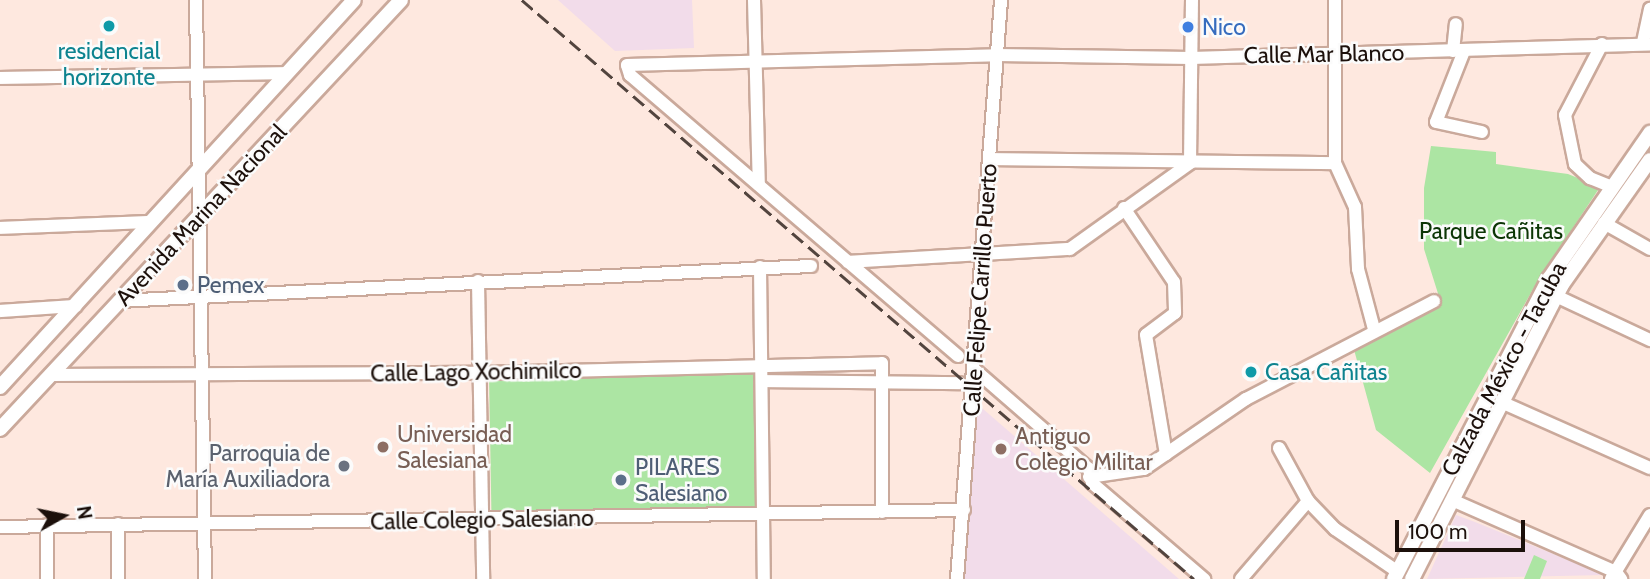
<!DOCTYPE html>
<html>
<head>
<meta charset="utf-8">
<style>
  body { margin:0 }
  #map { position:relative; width:1650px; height:579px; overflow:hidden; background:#fee8df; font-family:Cabin,sans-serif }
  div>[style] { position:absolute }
  .education>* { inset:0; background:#f2dcea }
  .green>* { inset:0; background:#ace5a3; transform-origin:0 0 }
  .roads { filter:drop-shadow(2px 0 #caa99b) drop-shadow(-2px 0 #caa99b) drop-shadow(0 2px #caa99b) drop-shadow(0 -2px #caa99b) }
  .minor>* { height:12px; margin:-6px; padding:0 6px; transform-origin:6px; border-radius:6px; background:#fff }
  .major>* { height:14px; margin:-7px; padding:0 7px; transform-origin:7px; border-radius:7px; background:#fff }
  .rail>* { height:2.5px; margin-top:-1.25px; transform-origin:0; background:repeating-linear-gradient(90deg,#52443e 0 14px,transparent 0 21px) }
  .dots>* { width:19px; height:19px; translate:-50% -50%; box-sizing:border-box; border:4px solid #fbfbfb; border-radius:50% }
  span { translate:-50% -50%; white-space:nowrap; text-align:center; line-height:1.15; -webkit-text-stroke:5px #fbfbfb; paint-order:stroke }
  .shop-label { font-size:23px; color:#366cbe }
  .left { translate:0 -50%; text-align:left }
  .culture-label { font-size:23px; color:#0d838f }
  .street-label { font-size:23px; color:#1c100b }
  .park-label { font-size:23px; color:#0c3605 }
  .service-label { font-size:23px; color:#4e5e75 }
  .education-label { font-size:23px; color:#785e54 }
  .worship-label { font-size:23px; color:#5b616d }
  .right { translate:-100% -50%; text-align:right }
  .north { position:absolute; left:28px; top:481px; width:70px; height:70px; -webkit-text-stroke:5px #fbfbfb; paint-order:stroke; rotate:81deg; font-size:19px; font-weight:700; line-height:28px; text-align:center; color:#1c100b }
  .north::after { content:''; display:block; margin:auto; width:24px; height:32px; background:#1c100b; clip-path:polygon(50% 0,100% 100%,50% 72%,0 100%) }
  .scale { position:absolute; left:1395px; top:520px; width:130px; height:32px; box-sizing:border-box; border:4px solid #1c100b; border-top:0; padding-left:9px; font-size:21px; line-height:24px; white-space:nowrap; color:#1c100b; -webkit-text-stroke:5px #fbfbfb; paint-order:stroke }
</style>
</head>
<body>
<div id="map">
  <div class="education">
    <div style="clip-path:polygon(558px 0,692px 0,694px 48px,615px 51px)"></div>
    <div style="clip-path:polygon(975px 402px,1179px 579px,964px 579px)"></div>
    <div style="clip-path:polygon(1456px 515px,1475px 522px,1605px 575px,1427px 579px)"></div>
  </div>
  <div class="green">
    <div style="clip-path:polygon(1431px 146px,1496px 152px,1496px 164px,1568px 174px,1600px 187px,1537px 282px,1430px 473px,1376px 430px,1353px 346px,1441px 303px,1424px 249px,1424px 188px)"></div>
    <div style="left:757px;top:372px;width:138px;height:268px;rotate:89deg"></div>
    <div style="clip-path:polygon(1534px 555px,1547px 561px,1540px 579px,1524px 579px)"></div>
  </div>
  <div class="roads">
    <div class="minor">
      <div style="left:196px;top:0;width:579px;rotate:89.11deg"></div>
      <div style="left:754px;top:0;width:185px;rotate:88.5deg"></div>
      <div style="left:1335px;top:0;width:163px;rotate:90deg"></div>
      <div style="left:1335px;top:163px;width:48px;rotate:65.6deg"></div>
      <div style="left:1355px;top:207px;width:62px;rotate:87.2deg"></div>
      <div style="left:1358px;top:269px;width:62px;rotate:75.1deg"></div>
      <div style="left:1643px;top:42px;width:34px;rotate:-78deg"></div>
      <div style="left:1602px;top:44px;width:80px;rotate:117.5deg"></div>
      <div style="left:1565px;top:115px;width:50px;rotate:78.5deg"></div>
      <div style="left:1575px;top:164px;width:21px;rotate:43deg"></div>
      <div style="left:1590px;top:178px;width:24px;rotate:22deg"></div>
      <div style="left:1453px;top:51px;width:27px;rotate:-84deg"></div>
      <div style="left:1464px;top:51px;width:76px;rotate:111.5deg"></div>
      <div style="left:1436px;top:122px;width:47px;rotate:12.3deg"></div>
      <div style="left:0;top:78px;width:286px;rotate:-1deg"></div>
      <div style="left:991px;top:159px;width:344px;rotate:0.7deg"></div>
      <div style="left:1190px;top:163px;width:163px;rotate:-89.3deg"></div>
      <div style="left:1124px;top:208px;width:89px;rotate:56deg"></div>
      <div style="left:1174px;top:282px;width:31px;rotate:88deg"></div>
      <div style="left:1175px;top:313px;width:36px;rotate:143deg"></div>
      <div style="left:1146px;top:335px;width:121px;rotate:80.5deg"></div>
      <div style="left:1604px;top:223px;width:53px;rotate:29.5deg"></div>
      <div style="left:0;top:228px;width:148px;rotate:-2.3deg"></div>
      <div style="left:848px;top:262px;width:222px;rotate:-3.4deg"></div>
      <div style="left:1070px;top:249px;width:148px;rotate:-35.6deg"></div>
      <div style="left:760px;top:267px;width:312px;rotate:89.3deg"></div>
      <div style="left:478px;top:281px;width:298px;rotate:89deg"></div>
      <div style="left:1556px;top:296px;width:104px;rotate:25.1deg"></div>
      <div style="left:119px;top:301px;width:693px;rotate:-2.9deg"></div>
      <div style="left:0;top:311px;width:76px;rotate:-3.8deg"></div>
      <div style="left:958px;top:356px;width:432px;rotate:-139.4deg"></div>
      <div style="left:630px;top:75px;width:10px;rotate:-107deg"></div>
      <div style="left:627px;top:65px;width:370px;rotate:-1.5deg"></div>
      <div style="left:997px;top:55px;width:194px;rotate:0.9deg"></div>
      <div style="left:1191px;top:58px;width:459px;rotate:-1.7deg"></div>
      <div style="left:974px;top:369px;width:152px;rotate:41deg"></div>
      <div style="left:1089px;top:469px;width:14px;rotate:78deg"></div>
      <div style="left:1092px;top:483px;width:148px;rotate:40.6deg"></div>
      <div style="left:50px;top:375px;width:430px;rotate:-0.3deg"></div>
      <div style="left:480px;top:373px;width:402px;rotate:-1.4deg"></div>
      <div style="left:882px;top:363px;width:149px;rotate:90deg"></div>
      <div style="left:762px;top:381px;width:198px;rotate:0.6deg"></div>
      <div style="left:1501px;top:402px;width:163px;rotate:23.9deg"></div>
      <div style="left:1279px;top:448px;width:60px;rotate:61.3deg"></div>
      <div style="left:1308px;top:501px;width:39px;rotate:46deg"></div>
      <div style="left:1335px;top:529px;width:76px;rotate:34.3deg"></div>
      <div style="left:1089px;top:477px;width:56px;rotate:-8.3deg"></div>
      <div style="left:1144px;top:469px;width:124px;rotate:-34.5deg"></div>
      <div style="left:1246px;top:399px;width:212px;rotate:-27.5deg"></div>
      <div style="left:1452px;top:500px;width:179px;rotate:23.7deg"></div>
      <div style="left:1616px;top:572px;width:9px;rotate:54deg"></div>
      <div style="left:118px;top:524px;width:55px;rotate:90deg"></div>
      <div style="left:47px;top:525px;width:54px;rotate:90deg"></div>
      <div style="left:0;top:527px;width:964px;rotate:-1.01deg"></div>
      <div style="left:957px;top:579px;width:581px;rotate:-85.65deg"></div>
      <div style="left:1241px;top:579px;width:103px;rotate:-49.3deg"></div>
      <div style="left:1611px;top:579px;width:75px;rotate:-58.6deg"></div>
    </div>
    <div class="major">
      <div style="left:0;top:387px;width:524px;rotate:-47.55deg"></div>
      <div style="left:0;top:429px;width:587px;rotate:-46.93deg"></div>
      <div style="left:1394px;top:579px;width:338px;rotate:-62.7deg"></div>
      <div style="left:1549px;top:279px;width:178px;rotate:-55.3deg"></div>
      <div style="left:1412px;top:579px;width:329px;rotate:-63deg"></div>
      <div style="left:1561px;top:286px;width:154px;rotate:-54.8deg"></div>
    </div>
  </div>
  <div class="rail">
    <div style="left:522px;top:0;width:887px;rotate:40.75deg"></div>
  </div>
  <div class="dots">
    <div style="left:109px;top:26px;background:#0f9aa8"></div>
    <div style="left:1188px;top:27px;background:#3f7fe0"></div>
    <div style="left:183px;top:285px;background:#5c6f8a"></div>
    <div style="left:1251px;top:372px;background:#0f9aa8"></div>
    <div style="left:383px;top:447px;background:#8d6e63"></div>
    <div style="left:1001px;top:449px;background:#8d6e63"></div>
    <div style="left:344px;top:466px;background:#6b7280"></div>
    <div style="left:621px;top:480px;background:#5c6f8a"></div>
  </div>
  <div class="shop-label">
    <span class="left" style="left:1202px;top:27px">Nico</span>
  </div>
  <div class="culture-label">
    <span style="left:109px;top:64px">residencial<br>horizonte</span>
    <span class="left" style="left:1265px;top:372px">Casa Cañitas</span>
  </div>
  <div class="street-label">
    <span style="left:1324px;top:54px;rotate:-1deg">Calle Mar Blanco</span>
    <span style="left:201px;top:215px;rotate:-47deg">Avenida Marina Nacional</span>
    <span style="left:980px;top:290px;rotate:-86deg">Calle Felipe Carrillo Puerto</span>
    <span style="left:1504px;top:369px;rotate:-62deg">Calzada México - Tacuba</span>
    <span style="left:476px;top:372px;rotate:-1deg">Calle Lago Xochimilco</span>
    <span style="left:482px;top:520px;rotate:-1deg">Calle Colegio Salesiano</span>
  </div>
  <div class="park-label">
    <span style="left:1491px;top:231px">Parque Cañitas</span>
  </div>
  <div class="service-label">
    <span class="left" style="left:197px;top:285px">Pemex</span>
    <span class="left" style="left:635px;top:480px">PILARES<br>Salesiano</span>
  </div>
  <div class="education-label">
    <span class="left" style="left:397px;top:447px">Universidad<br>Salesiana</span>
    <span class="left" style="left:1015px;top:449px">Antiguo<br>Colegio Militar</span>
  </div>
  <div class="worship-label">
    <span class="right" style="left:330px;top:466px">Parroquia de<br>María Auxiliadora</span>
  </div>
  <div class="north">N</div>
  <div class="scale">100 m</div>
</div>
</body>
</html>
